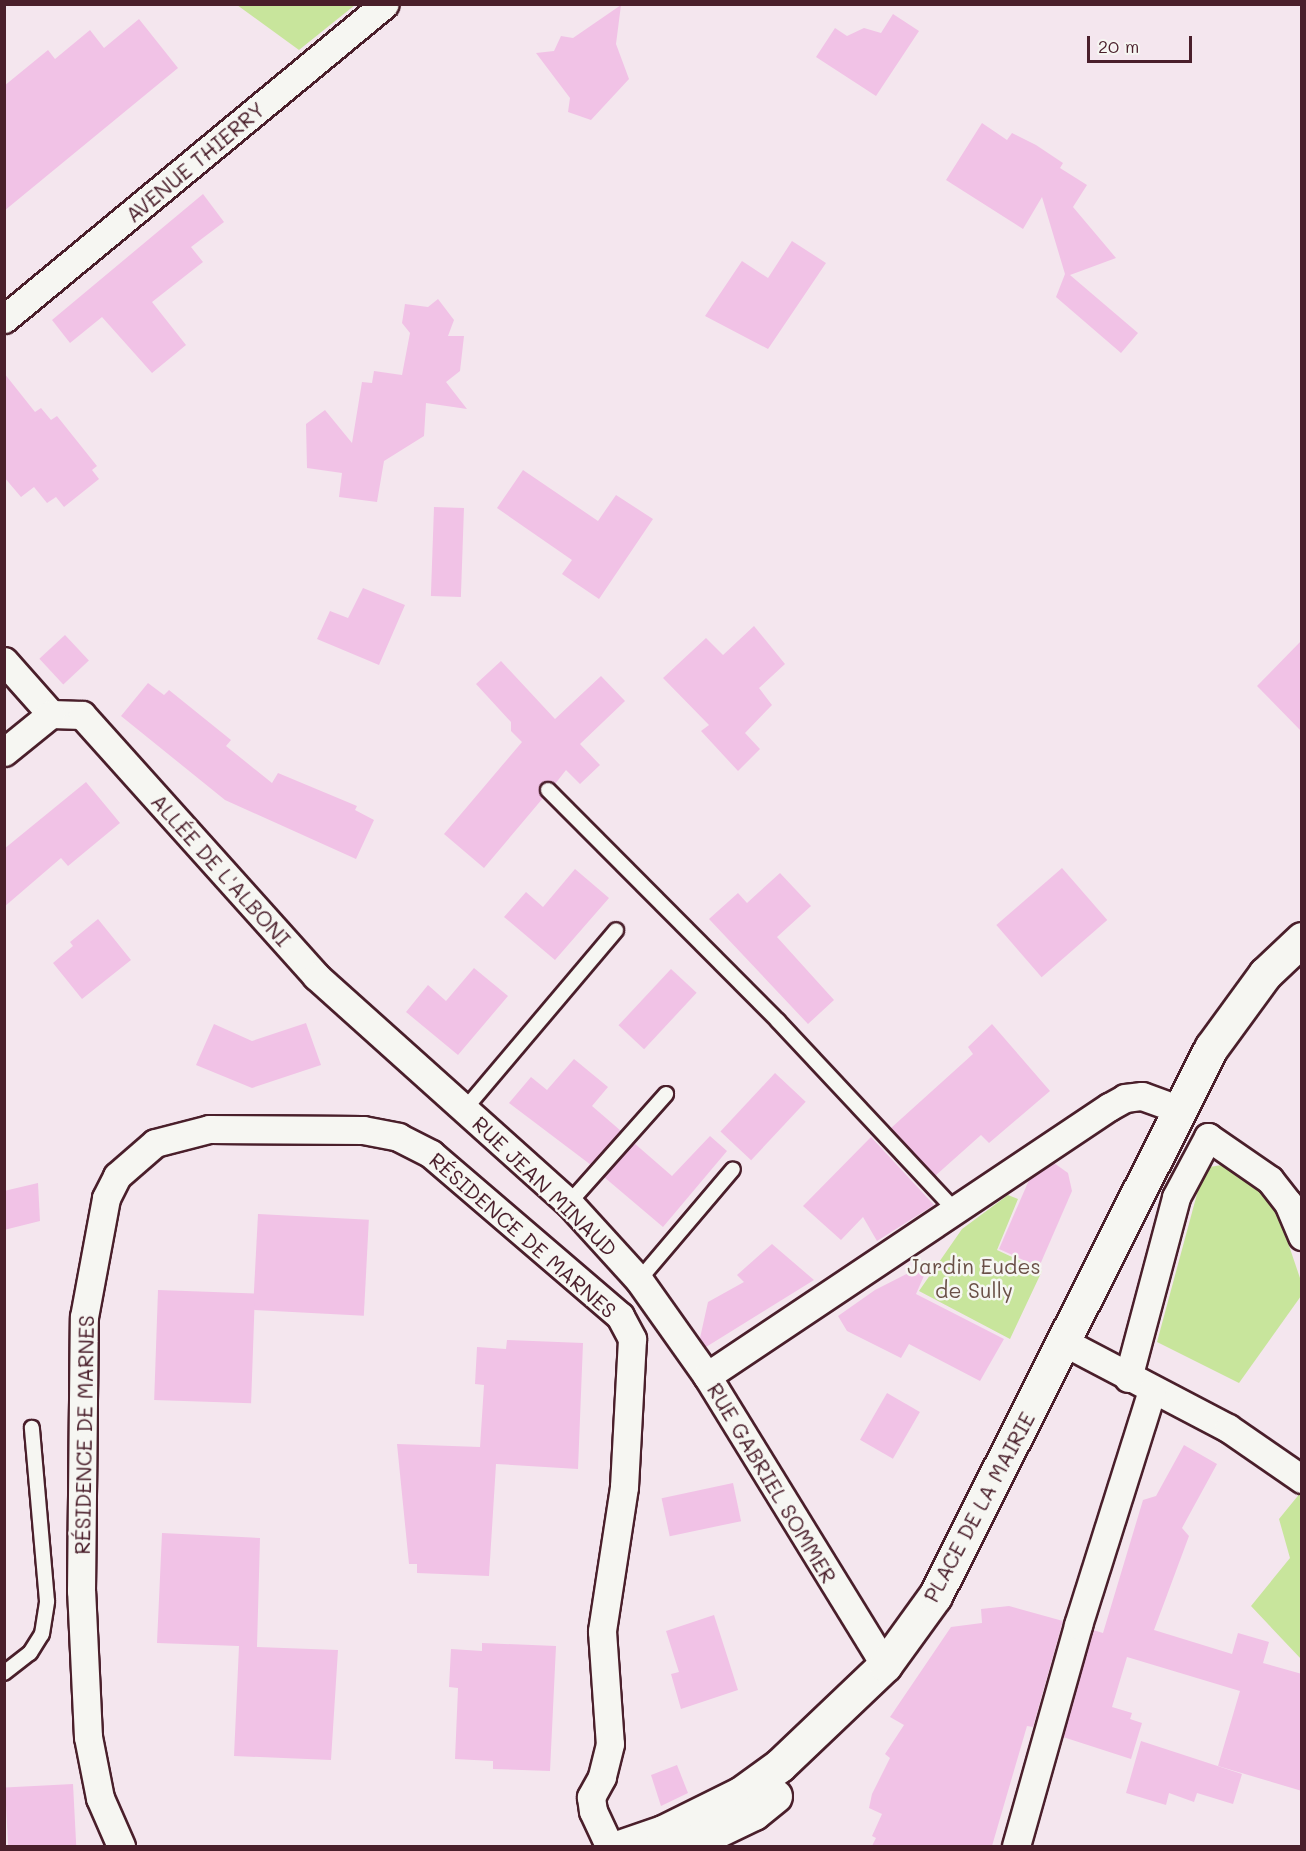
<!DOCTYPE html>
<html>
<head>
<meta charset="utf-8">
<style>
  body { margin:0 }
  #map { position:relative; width:1306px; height:1851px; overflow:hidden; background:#f4e6ee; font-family:Mali,sans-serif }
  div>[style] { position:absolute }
  .green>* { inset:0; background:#c8e59c }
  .building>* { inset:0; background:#f1c2e6; transform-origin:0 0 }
  .roads { filter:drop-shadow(2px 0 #4a1f2b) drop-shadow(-2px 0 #4a1f2b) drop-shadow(0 2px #4a1f2b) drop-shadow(0 -2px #4a1f2b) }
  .service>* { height:14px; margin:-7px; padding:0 7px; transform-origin:7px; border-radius:7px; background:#f6f6f2 }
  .minor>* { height:27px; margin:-13.5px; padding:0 13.5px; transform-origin:13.5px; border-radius:13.5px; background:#f6f6f2 }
  .secondary>* { height:33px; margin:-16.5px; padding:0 16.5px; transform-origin:16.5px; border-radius:16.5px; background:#f6f6f2 }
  span { translate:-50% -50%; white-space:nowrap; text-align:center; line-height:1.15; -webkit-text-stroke:5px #f6f6f2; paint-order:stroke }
  .street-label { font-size:21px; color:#4a1f2b }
  .park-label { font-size:21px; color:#6a5047 }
  .frame { position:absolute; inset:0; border:6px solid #4a1f2b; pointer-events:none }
  .scale { position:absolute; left:1087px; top:36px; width:105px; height:27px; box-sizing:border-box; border:3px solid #4a1f2b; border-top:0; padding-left:8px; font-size:18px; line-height:21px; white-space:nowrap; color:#4a1f2b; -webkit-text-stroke:4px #f6f6f2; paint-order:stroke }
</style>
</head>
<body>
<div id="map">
  <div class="green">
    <div style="clip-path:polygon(237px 5px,355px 5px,299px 50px)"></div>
    <div style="clip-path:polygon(1233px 1163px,1258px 1179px,1283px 1228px,1301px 1281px,1301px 1296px,1239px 1383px,1157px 1342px,1204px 1168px)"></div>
    <div style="clip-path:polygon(1008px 1195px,1018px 1199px,997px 1250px,1042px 1271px,1010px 1339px,919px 1291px,962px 1229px)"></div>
    <div style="clip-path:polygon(1301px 1492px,1301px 1659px,1251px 1606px,1290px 1558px,1279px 1519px)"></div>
  </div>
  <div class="building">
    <div style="clip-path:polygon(621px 5px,616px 44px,629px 79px,591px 120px,568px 112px,570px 98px,536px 53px,554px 51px,561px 36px,573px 38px)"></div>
    <div style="clip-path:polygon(893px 14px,919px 31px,876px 96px,816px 57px,835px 28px,847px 36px,864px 28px,881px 33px)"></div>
    <div style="clip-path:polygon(139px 19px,178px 68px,4px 211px,4px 86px,48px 50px,55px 59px,90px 30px,104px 48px)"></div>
    <div style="clip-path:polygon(982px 123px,1007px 140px,1012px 133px,1036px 145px,1063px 163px,1060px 168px,1087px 185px,1073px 207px,1116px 258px,1070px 275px,1138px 333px,1121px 353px,1056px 297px,1065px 274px,1042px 197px,1023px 229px,946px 180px)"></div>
    <div style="clip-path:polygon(203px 194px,224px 222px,191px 247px,203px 262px,152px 302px,186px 345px,152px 373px,102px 317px,70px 343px,52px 320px)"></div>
    <div style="clip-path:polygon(792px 241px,826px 263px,768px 349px,705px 316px,742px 261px,768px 278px)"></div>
    <div style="clip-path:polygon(438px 299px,454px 320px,448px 336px,464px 336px,460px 371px,446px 382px,467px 409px,426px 403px,424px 436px,384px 461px,377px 502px,339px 497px,342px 473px,307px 468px,306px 424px,325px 410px,352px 443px,362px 382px,372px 383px,374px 371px,402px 375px,410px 333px,402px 323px,405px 304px,428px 307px)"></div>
    <div style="clip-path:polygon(4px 373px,35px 412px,41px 408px,51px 420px,57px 416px,97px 466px,92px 470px,99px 479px,64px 507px,56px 497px,47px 503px,34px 487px,21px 497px,4px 477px)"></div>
    <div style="clip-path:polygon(523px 470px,598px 521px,616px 495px,653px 519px,599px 599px,562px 574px,572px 560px,497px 508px)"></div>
    <div style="left:434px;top:507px;width:30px;height:89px;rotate:2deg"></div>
    <div style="clip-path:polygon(363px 588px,405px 605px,379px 665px,317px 639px,330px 611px,348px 618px)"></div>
    <div style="clip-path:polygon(754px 626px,785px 664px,759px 688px,772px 705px,745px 733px,760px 749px,738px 771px,701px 731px,709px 725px,663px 678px,706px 638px,723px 655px)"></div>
    <div style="left:65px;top:635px;width:35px;height:35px;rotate:47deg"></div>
    <div style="clip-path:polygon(1302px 640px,1302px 732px,1257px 686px)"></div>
    <div style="clip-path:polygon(501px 661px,555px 719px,601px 676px,625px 701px,580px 744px,600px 765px,580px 784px,566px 770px,555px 784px,542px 783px,539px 792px,543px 798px,484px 868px,444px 834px,522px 742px,511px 731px,511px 722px,476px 684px)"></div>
    <div style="clip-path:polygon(148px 683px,164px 695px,169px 690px,231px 740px,226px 746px,272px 783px,278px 773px,357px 806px,355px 810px,374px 820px,356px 859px,225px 800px,121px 716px)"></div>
    <div style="clip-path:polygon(86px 782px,120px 823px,68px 866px,61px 858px,4px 907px,4px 849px)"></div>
    <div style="left:1062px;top:868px;width:69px;height:87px;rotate:49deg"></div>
    <div style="clip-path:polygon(575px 869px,609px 898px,555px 960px,504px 917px,526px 892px,543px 907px)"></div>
    <div style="clip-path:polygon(780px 873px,811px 906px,777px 937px,834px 1000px,808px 1024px,709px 919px,738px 893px,747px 903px)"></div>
    <div style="clip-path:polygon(98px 919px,131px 960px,82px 999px,53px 963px,73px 946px,70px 942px)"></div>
    <div style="clip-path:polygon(474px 968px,508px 996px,458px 1055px,406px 1012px,428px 985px,446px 1001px)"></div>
    <div style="left:671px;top:969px;width:35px;height:77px;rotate:43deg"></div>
    <div style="clip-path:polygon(306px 1023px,321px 1065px,252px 1088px,196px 1065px,214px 1024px,252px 1041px)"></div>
    <div style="clip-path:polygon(992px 1024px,1050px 1091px,989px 1143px,981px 1135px,935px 1176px,891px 1128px,973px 1054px,968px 1047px)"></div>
    <div style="clip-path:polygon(574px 1059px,608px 1087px,592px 1106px,621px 1131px,591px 1165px,509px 1103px,531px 1077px,547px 1090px)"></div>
    <div style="left:775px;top:1073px;width:42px;height:80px;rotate:43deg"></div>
    <div style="clip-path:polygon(710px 1136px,727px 1151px,663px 1227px,604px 1177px,634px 1143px,672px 1176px)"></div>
    <div style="clip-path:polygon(871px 1137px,934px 1205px,877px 1241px,863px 1217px,841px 1240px,803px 1206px)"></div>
    <div style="clip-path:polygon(1054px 1163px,1068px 1173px,1072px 1191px,1039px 1267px,999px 1249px,1029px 1180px)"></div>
    <div style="clip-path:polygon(38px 1183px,40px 1221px,4px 1230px,4px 1191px)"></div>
    <div style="left:258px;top:1214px;width:111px;height:96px;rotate:3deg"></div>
    <div style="clip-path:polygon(772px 1244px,814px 1280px,706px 1347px,700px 1338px,708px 1302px,744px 1282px,737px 1275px)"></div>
    <div style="clip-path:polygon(930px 1262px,916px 1294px,1004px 1339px,980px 1381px,909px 1344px,901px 1358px,847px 1331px,838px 1316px,875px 1290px)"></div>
    <div style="left:158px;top:1290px;width:97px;height:110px;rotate:2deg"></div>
    <div style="clip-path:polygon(507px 1340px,583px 1343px,578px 1469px,496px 1464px,489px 1576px,417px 1573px,417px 1564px,409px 1564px,397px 1444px,480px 1447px,484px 1385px,475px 1384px,477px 1347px,506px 1349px)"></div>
    <div style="left:887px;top:1393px;width:38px;height:54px;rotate:30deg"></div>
    <div style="clip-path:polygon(1184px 1445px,1217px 1464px,1182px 1528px,1189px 1536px,1154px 1630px,1232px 1654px,1238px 1633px,1269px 1642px,1263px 1663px,1302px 1674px,1302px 1791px,1218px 1766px,1240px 1691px,1127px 1657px,1112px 1707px,1132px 1713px,1130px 1719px,1142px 1723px,1131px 1759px,1063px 1737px,1093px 1630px,1103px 1633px,1143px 1500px,1156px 1496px)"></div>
    <div style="left:733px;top:1483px;width:39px;height:73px;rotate:78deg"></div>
    <div style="clip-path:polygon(162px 1533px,260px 1538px,257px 1647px,338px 1650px,331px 1760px,234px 1756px,239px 1646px,157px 1643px)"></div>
    <div style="clip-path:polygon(1009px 1606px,1063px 1621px,1033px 1727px,1027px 1726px,992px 1846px,872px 1846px,876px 1838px,872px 1836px,882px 1814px,869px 1808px,872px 1794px,890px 1758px,885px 1754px,904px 1725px,890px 1717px,951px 1627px,982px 1623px,981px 1609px)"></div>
    <div style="clip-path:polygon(714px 1615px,738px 1690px,681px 1709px,671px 1674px,679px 1672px,666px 1631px)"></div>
    <div style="clip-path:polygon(482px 1643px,556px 1646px,550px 1771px,493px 1769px,493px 1761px,455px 1759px,458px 1688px,449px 1687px,451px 1649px,482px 1651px)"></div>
    <div style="clip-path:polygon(1141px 1741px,1242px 1774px,1233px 1804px,1197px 1793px,1194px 1802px,1169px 1793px,1166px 1805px,1126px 1793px)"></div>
    <div style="clip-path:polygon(677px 1765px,688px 1793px,661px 1806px,651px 1775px)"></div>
    <div style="left:73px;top:1784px;width:62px;height:68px;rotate:87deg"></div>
  </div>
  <div class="roads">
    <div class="service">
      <div style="left:548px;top:790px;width:326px;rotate:45.1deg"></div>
      <div style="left:778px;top:1021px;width:259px;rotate:46.9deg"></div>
      <div style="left:465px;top:1109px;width:234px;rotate:-49.8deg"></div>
      <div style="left:569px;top:1203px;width:146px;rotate:-48.3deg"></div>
      <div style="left:639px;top:1280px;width:145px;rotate:-49.7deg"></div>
      <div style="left:4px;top:1673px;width:33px;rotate:-38deg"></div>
      <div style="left:30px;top:1653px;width:22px;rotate:-58deg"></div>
      <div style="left:42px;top:1634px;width:33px;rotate:-81deg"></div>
      <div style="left:47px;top:1601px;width:174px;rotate:-95deg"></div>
    </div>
    <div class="minor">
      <div style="left:4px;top:319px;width:494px;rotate:-39.6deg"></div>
      <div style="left:4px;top:661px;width:71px;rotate:48.4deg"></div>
      <div style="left:51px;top:714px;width:31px;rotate:2deg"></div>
      <div style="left:82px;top:715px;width:351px;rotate:48.1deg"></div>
      <div style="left:316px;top:976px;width:340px;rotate:41.9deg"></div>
      <div style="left:569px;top:1203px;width:104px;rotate:47.7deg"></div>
      <div style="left:639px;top:1280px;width:118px;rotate:54.7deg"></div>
      <div style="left:707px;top:1376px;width:339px;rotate:58.4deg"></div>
      <div style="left:4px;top:752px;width:60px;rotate:-39deg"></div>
      <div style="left:1064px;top:1342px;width:185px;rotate:27.7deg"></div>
      <div style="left:1228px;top:1428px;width:90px;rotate:34.6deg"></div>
      <div style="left:707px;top:1376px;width:484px;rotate:-33.8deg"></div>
      <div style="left:1109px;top:1107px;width:18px;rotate:-29deg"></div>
      <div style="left:1125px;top:1098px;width:17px;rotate:-7deg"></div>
      <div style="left:1142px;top:1096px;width:37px;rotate:20deg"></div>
      <div style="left:1128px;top:1378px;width:187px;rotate:-75.1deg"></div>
      <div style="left:1176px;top:1197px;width:68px;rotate:-61.9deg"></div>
      <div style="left:1208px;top:1137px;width:75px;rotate:34.7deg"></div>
      <div style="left:1270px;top:1180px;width:29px;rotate:52deg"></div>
      <div style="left:1288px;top:1203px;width:36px;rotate:67deg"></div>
      <div style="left:121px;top:1846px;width:52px;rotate:-113.6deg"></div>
      <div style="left:100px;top:1798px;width:62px;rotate:-101.1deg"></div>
      <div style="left:88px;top:1737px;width:146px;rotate:-92.7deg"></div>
      <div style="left:81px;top:1591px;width:274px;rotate:-89.4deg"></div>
      <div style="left:84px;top:1317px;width:121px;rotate:-79.5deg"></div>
      <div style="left:106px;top:1198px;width:25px;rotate:-63deg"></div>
      <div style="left:117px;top:1176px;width:50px;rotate:-41deg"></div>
      <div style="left:155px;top:1143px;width:56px;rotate:-14.5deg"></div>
      <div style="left:209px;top:1129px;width:154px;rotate:0.4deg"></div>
      <div style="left:363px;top:1130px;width:36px;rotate:11deg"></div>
      <div style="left:398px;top:1137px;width:37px;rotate:27deg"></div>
      <div style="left:431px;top:1154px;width:249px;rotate:40.6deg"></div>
      <div style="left:620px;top:1316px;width:26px;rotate:62deg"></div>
      <div style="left:632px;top:1339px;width:148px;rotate:93.1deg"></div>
      <div style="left:624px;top:1487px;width:146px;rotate:98.7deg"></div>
      <div style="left:602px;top:1631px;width:113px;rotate:86deg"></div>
      <div style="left:610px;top:1744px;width:34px;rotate:104deg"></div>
      <div style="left:602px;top:1777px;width:23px;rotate:119deg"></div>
      <div style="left:591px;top:1797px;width:14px;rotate:82deg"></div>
      <div style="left:593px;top:1811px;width:38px;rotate:65deg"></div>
      <div style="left:1016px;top:1846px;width:230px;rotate:-74.3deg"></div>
      <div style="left:1078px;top:1625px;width:246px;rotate:-72.5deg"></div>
    </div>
    <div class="secondary">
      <div style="left:622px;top:1846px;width:43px;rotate:-18.9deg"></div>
      <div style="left:663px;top:1832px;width:86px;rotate:-26.3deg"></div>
      <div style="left:740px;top:1794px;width:49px;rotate:-35.9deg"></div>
      <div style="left:780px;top:1765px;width:145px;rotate:-43.6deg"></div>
      <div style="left:885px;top:1665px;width:85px;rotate:-54.1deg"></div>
      <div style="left:935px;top:1596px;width:614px;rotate:-63.27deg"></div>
      <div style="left:1211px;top:1048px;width:92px;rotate:-53.9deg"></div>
      <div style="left:1265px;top:974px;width:51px;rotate:-43.4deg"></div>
      <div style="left:685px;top:1846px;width:76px;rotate:-25.6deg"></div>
      <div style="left:754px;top:1813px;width:27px;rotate:-39deg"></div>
    </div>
  </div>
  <div class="street-label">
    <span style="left:195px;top:162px;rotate:-40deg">AVENUE THIERRY</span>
    <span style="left:221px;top:870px;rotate:48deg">ALLÉE DE L'ALBONI</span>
    <span style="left:545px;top:1186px;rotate:44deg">RUE JEAN MINAUD</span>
    <span style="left:523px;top:1235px;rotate:41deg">RÉSIDENCE DE MARNES</span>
    <span style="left:84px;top:1435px;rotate:-89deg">RÉSIDENCE DE MARNES</span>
    <span style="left:772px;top:1483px;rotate:59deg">RUE GABRIEL SOMMER</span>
    <span style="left:979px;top:1507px;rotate:-62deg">PLACE DE LA MAIRIE</span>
  </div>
  <div class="park-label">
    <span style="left:974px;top:1278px">Jardin Eudes<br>de Sully</span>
  </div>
  <div class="frame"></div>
  <div class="scale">20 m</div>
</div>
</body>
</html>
